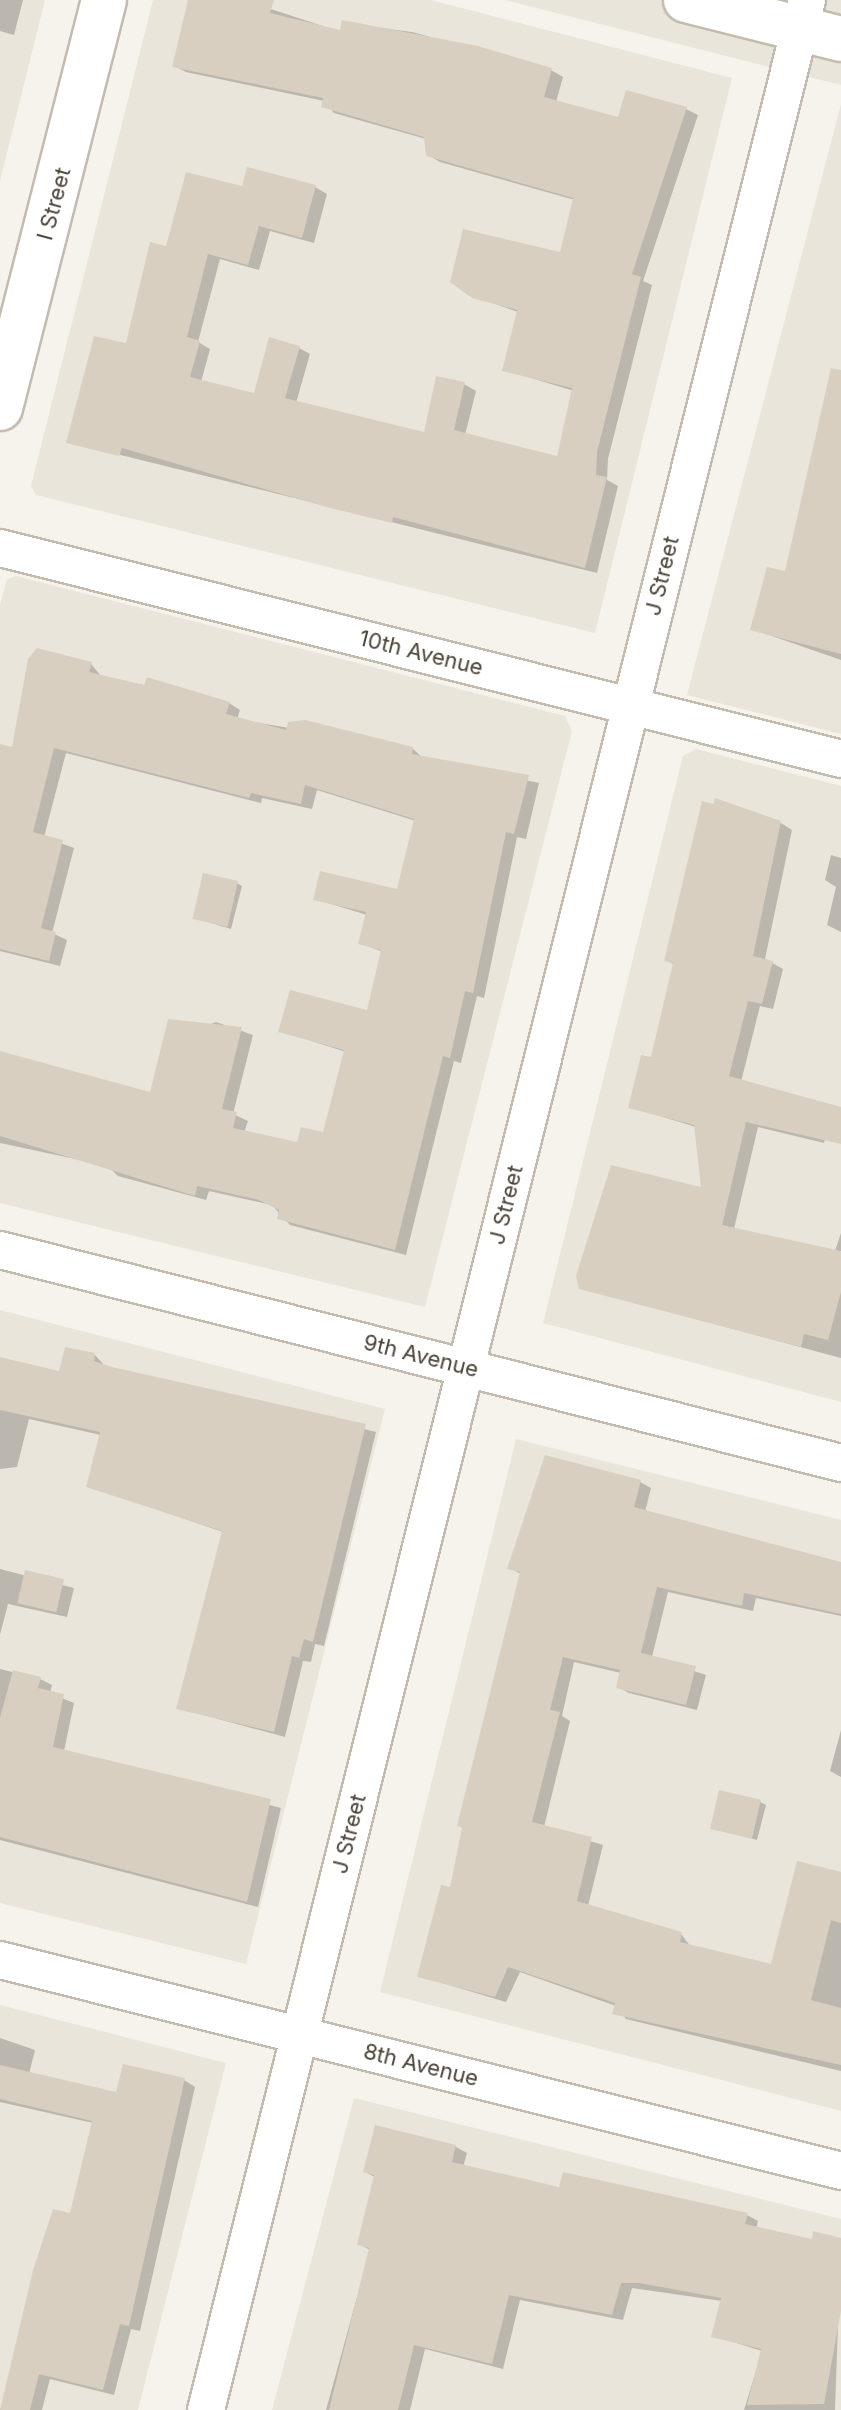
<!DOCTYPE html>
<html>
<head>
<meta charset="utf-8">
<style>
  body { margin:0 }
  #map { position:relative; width:841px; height:2410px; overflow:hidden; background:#f6f3ec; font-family:Inter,sans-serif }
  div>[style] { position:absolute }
  .residential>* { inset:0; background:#eae5da }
  .shadow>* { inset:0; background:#0003 }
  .building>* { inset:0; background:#d8cfc1; transform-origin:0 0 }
  .roads { filter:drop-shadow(2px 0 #c2bbae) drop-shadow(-2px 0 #c2bbae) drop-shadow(0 2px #c2bbae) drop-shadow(0 -2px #c2bbae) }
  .minor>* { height:36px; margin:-18px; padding:0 18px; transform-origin:18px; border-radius:18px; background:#fff }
  .tertiary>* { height:44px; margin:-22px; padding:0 22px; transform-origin:22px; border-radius:22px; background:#fff }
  span { translate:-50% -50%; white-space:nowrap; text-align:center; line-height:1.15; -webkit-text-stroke:8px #fff; paint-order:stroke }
  .street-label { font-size:22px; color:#4b4439 }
</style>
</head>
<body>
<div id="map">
  <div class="residential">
    <div style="clip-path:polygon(0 0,45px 0,0 181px)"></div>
    <div style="clip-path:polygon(153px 0,431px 0,732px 78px,595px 633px,36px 495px,31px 486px)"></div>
    <div style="clip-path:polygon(505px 0,841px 0,841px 85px)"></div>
    <div style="clip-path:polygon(841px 104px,841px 734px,687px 695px)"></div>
    <div style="clip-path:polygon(16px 576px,565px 716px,572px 731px,425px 1307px,0 1203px,0 605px,7px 579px)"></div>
    <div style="clip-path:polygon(696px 749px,841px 786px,841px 1402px,543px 1323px,683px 756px)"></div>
    <div style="clip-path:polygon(0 1310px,385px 1409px,246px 1964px,0 1903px)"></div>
    <div style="clip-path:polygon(516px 1439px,841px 1520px,841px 2111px,380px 1992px)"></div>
    <div style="clip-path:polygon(0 2005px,226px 2063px,138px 2410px,0 2410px)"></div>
    <div style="clip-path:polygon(354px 2098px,841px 2219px,841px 2410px,272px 2410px)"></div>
  </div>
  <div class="shadow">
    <div style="clip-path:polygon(0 0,23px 0,14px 35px,0 31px)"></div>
    <div style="clip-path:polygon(190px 0,243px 0,341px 32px,343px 23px,412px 32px,551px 70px,563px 77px,556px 102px,620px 119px,686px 109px,698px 115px,643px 281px,652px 285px,608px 459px,607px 480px,618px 486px,597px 573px,68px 442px,128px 346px,168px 248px,243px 189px,315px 187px,327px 194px,314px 243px,270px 231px,259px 270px,220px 259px,198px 342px,210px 349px,201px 382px,256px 395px,299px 348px,310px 354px,296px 403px,426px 434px,464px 384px,476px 391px,465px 435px,558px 458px,574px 391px,505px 370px,518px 312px,473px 296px,561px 254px,575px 200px,440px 162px,428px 155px,426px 139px,334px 113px,324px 101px,186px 72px,174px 66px)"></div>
    <div style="clip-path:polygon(841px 422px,841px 660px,752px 629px,787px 574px)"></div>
    <div style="clip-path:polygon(91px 664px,101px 676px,229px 703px,240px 710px,237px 719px,413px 749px,423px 758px,539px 783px,526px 839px,517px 837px,484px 998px,477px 996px,461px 1063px,454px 1061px,406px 1255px,290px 1225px,272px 1205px,209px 1191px,206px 1200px,118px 1176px,108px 1166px,0 1143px,0 1056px,151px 1094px,199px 1029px,216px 1022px,253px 1035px,233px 1114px,248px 1121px,244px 1133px,299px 1145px,324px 1135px,346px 1052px,280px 1031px,368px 1013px,383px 952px,360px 943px,367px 915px,315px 899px,398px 891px,416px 821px,317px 790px,312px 809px,262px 798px,261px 803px,66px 753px,44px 837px,74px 848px,52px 933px,67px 940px,60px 966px,0 951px,0 754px,14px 750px)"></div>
    <div style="clip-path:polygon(781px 823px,792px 830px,765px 959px,783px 969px,773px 1009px,760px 1006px,741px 1082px,832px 1111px,824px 1143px,758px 1127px,734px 1229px,835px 1251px,841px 1233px,841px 1358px,580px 1288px,703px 1190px,696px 1127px,630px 1107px,653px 1060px,675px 965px,666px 960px)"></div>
    <div style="clip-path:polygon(831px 855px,841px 858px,841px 932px,827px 925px,836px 887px,825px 880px)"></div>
    <div style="clip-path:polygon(237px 883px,242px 886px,231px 929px,194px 918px)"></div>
    <div style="clip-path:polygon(95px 1355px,105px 1366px,376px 1432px,324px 1646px,315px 1644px,311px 1662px,303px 1661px,285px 1737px,178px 1708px,223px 1532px,88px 1486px,101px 1435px,29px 1419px,17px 1467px,0 1469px,0 1359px,61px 1374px)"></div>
    <div style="clip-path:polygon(640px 1482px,651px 1488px,645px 1512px,841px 1564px,841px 1616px,756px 1598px,753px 1611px,668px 1592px,652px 1657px,706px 1675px,697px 1710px,629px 1693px,618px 1687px,621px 1673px,574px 1662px,562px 1716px,570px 1721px,544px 1827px,603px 1845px,588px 1906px,681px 1934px,691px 1947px,772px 1966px,841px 1874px,841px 2071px,626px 2019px,616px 2006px,520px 1972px,506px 2002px,419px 1976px,451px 1889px,521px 1574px,509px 1568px)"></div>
    <div style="clip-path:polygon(0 1569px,74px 1588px,67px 1617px,8px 1604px,0 1635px)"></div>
    <div style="clip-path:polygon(0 1669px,40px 1679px,52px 1685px,50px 1693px,74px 1703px,64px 1751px,281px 1808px,258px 1907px,0 1840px)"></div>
    <div style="clip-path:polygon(841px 1730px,841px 1777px,830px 1771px)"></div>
    <div style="clip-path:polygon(760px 1802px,766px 1805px,757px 1840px,713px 1828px)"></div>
    <div style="clip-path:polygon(0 2038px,35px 2050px,29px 2074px,118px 2094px,184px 2080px,195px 2087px,140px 2331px,131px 2329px,114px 2395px,50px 2379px,42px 2410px,0 2410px,71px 2215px,93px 2123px,0 2102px)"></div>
    <div style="clip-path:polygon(376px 2128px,456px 2147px,467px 2153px,463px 2167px,561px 2190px,747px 2215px,758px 2221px,756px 2229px,813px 2242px,841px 2240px,835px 2410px,744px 2410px,762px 2351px,714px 2336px,722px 2301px,632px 2288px,623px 2320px,520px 2300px,503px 2369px,425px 2349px,410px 2410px,326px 2410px,370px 2250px,359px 2244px,375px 2177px,365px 2172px)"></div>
  </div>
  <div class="building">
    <div style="clip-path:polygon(188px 0,274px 0,270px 13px,340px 30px,342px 20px,478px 46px,552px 68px,544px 97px,618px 117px,626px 90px,687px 107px,632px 274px,641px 277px,597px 452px,596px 475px,607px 477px,585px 568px,393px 517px,392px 523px,330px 508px,122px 448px,119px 456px,66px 443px,94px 336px,126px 343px,150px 242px,166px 246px,186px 172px,242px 186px,247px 167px,316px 185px,302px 238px,259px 226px,248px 265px,208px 254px,187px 337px,200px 341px,190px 377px,254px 393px,269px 337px,300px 346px,285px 398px,424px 432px,436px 376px,465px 382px,454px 430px,557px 456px,572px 388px,502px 371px,517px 310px,472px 298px,450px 282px,463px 229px,560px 252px,573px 198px,426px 156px,424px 137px,321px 107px,323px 98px,172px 67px)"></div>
    <div style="clip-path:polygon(831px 368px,841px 370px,841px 654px,750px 630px,767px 567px,785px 571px)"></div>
    <div style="clip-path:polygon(37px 648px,92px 662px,89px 672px,144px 685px,147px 677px,230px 702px,226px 714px,286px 730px,288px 722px,305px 720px,413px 747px,412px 754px,529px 775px,514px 834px,506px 832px,473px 993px,465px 991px,450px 1058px,443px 1056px,395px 1250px,277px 1219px,279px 1210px,259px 1200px,197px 1186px,195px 1196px,0 1136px,0 1051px,150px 1092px,168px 1019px,242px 1027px,222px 1109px,237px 1112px,233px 1128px,297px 1142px,301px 1127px,323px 1132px,344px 1050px,278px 1032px,290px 990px,367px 1010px,381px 950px,358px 944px,366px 912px,313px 900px,320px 871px,397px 889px,414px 819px,305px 785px,301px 804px,251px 793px,249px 798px,54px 748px,33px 832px,63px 840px,41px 928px,56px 932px,49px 961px,0 949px,0 744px,12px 747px,28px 659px)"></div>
    <div style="clip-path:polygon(715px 798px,781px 821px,753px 956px,773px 961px,762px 1004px,748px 1001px,729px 1076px,841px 1107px,841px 1144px,746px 1122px,722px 1225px,841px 1251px,841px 1292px,828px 1340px,804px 1334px,801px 1347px,579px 1289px,576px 1276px,611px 1165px,701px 1187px,694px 1125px,628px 1108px,641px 1055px,651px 1057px,673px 963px,664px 961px,702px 801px,713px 804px)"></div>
    <div style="left:203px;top:873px;width:36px;height:47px;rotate:13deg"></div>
    <div style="clip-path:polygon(65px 1347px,95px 1353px,94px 1361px,112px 1367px,366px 1424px,313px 1642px,304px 1639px,299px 1658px,292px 1656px,274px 1732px,176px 1709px,222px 1531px,86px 1487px,100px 1432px,0 1410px,0 1357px,59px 1371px)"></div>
    <div style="clip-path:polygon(545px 1455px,641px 1480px,634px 1507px,841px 1562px,841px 1614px,744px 1593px,742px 1606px,657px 1587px,641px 1653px,696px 1666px,686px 1705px,616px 1688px,620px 1670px,563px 1657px,550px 1710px,560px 1712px,532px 1822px,592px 1837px,577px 1901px,682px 1932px,680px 1942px,771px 1964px,797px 1861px,841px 1872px,841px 1923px,831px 1920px,811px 2000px,841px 2008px,841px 2065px,612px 2014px,615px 2003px,508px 1967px,495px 1997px,417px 1977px,441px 1885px,450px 1887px,462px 1828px,457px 1826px,520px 1572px,507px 1569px)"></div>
    <div style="left:25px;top:1570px;width:40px;height:34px;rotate:13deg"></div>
    <div style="clip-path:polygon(13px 1670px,41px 1677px,38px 1688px,64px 1694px,53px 1747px,271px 1799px,247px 1902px,0 1837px,0 1718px)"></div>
    <div style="left:719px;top:1790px;width:43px;height:40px;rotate:13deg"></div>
    <div style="clip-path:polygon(123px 2064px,185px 2078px,129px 2326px,120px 2324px,103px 2390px,39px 2374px,30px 2410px,0 2410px,33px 2270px,53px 2209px,70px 2213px,92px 2121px,0 2099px,0 2065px,116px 2092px)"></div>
    <div style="clip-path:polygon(375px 2125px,456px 2145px,452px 2162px,559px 2187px,563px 2172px,748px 2213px,745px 2224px,812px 2239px,813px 2231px,841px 2238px,841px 2311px,824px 2404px,747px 2405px,761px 2349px,711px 2337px,721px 2298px,639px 2283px,621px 2283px,612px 2315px,509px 2295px,492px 2364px,414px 2345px,398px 2410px,329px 2410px,369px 2248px,357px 2245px,374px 2175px,363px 2172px)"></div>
  </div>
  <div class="roads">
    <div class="minor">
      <div style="left:0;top:548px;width:867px;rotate:14.08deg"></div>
      <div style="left:0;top:1250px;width:868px;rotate:14.21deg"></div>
      <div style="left:0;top:1960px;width:867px;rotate:14.08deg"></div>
      <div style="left:206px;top:2410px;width:2484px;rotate:-76deg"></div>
    </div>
    <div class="tertiary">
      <div style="left:686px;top:0;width:160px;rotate:14.1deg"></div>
      <div style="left:0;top:408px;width:421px;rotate:-75.7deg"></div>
    </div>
  </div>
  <div class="street-label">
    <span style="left:54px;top:204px;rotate:-75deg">I Street</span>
    <span style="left:662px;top:576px;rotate:-76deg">J Street</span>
    <span style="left:421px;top:653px;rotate:14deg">10th Avenue</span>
    <span style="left:506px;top:1205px;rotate:-76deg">J Street</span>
    <span style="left:421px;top:1356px;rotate:14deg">9th Avenue</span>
    <span style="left:349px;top:1834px;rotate:-76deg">J Street</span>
    <span style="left:421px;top:2065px;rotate:14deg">8th Avenue</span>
  </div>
</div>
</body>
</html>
